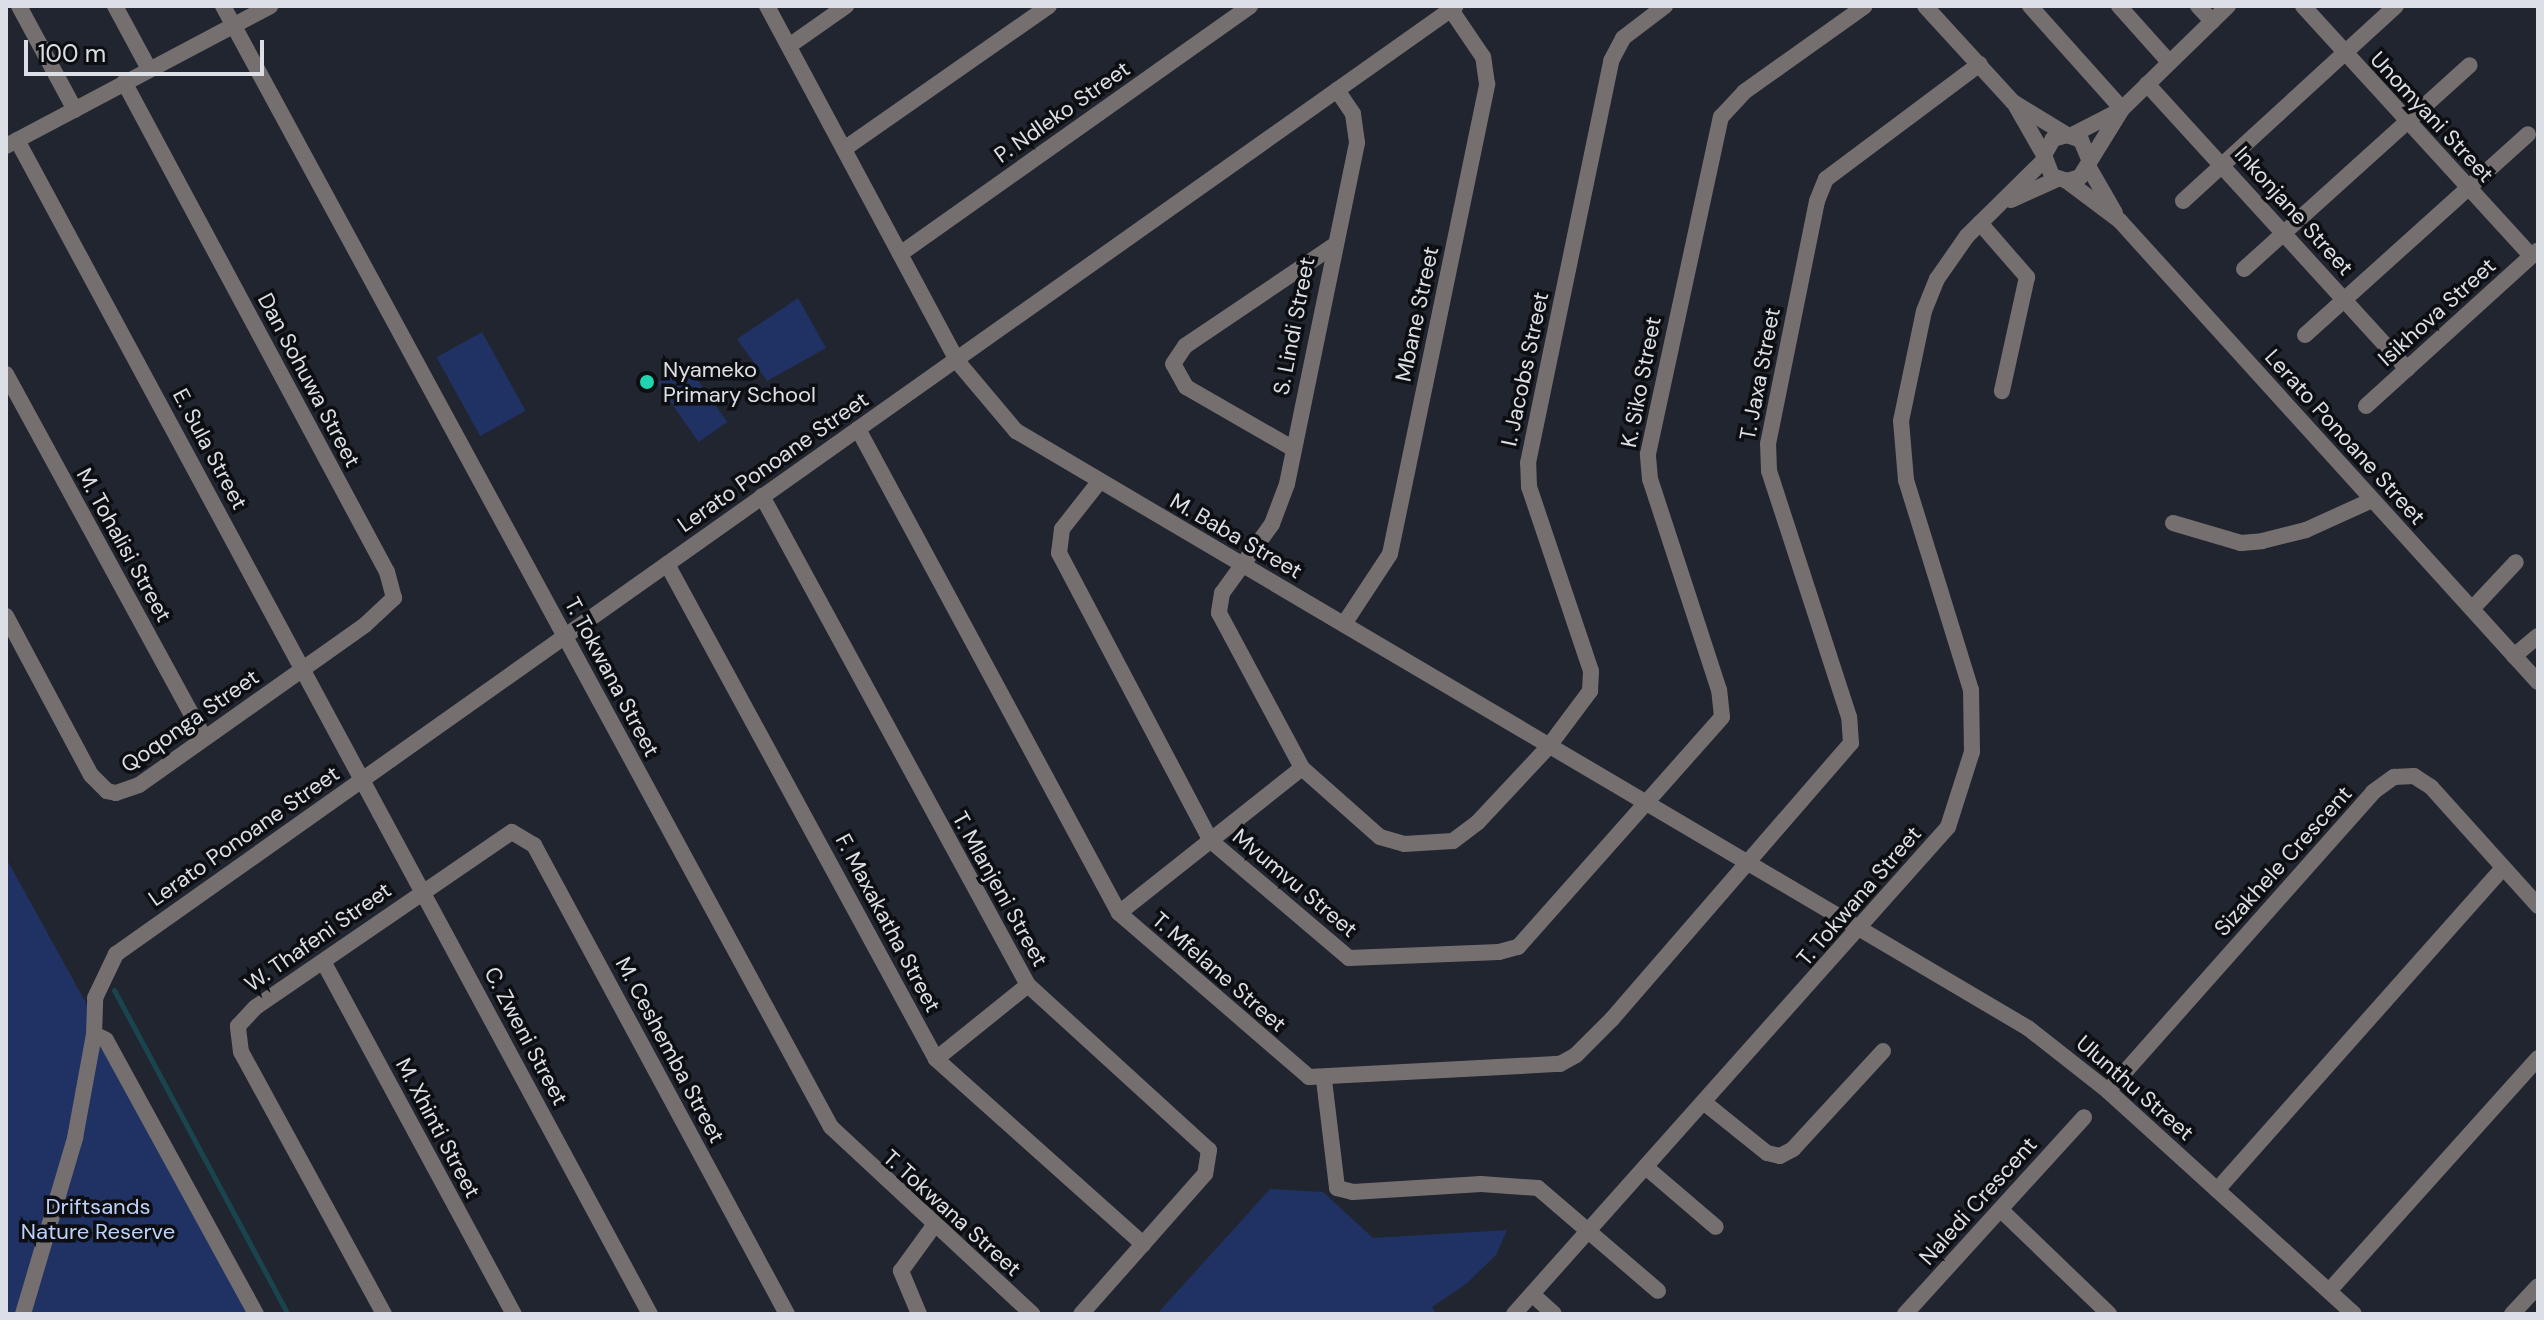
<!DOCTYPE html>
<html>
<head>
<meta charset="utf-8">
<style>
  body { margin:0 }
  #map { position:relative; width:2544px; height:1320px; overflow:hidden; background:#20252f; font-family:"DM Sans",sans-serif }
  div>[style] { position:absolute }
  .green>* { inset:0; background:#1f3263; transform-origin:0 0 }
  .stream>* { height:5px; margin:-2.5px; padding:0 2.5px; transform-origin:2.5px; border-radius:2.5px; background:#1a454f }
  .minor>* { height:16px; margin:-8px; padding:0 8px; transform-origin:8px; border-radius:8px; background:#766f6f }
  .tertiary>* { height:16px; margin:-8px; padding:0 8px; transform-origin:8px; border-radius:8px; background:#766f6f }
  .dots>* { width:22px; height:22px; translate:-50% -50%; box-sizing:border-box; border:4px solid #0c0e12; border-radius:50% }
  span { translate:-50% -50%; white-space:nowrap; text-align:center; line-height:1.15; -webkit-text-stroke:7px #0c0e12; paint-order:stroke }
  .street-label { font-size:22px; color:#dce0e6 }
  .poi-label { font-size:22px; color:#dce0e6 }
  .left { translate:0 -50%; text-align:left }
  .park-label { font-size:22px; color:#bed1fa }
  .frame { position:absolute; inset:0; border:8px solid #dce0e6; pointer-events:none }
  .scale { position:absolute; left:24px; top:40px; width:240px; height:36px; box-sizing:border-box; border:4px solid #dce0e6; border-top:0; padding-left:10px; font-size:24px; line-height:28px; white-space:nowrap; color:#dce0e6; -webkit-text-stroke:6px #0c0e12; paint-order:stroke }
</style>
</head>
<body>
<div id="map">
  <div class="green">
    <div style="clip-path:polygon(798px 298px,826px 348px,767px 381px,737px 339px)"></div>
    <div style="left:482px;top:332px;width:90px;height:52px;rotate:61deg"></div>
    <div style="left:686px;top:363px;width:72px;height:35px;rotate:55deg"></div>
    <div style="clip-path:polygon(6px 858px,190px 1191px,257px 1314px,6px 1314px)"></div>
    <div style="clip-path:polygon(1270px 1189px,1323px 1192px,1373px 1238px,1507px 1230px,1496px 1255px,1466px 1284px,1432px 1307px,1436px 1314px,1157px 1314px)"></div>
  </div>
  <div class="stream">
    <div style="left:114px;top:990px;width:368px;rotate:61.8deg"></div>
  </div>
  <div class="minor">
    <div style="left:19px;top:6px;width:118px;rotate:61.7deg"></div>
    <div style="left:115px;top:6px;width:72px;rotate:61.6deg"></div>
    <div style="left:767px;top:6px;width:403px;rotate:61.8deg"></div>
    <div style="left:957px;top:361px;width:92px;rotate:49.9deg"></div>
    <div style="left:1016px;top:431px;width:1175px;rotate:30.54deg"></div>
    <div style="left:2028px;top:1028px;width:102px;rotate:38.2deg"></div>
    <div style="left:2108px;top:1091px;width:332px;rotate:42.2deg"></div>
    <div style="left:2030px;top:6px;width:138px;rotate:48.2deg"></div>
    <div style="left:2119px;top:6px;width:75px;rotate:48.2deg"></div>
    <div style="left:2198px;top:6px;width:21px;rotate:47deg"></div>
    <div style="left:2303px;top:6px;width:338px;rotate:47.6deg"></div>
    <div style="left:789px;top:46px;width:70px;rotate:-35.1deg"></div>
    <div style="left:2147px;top:84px;width:386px;rotate:47.6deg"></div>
    <div style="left:1337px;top:90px;width:29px;rotate:56deg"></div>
    <div style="left:1353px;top:114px;width:29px;rotate:82deg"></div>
    <div style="left:1357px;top:143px;width:348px;rotate:101.6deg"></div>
    <div style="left:1287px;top:484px;width:43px;rotate:110.6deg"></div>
    <div style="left:1272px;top:524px;width:85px;rotate:125.9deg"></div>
    <div style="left:1222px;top:593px;width:20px;rotate:99deg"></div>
    <div style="left:1219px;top:613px;width:176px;rotate:61.8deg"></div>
    <div style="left:1302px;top:768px;width:104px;rotate:41.5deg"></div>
    <div style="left:1380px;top:837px;width:25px;rotate:16deg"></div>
    <div style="left:1404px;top:844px;width:49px;rotate:-3.5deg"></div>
    <div style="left:1453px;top:841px;width:31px;rotate:-37deg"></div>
    <div style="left:1478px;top:822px;width:104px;rotate:-46.9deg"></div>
    <div style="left:1549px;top:746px;width:69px;rotate:-53.3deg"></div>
    <div style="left:1590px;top:691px;width:20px;rotate:-87deg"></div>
    <div style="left:1591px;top:671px;width:194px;rotate:-108.6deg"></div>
    <div style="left:1529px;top:487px;width:24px;rotate:-92deg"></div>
    <div style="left:1528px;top:463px;width:410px;rotate:-78.3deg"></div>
    <div style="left:1611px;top:61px;width:26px;rotate:-62deg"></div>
    <div style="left:1623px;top:38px;width:53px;rotate:-37.3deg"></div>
    <div style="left:17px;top:140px;width:1334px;rotate:61.67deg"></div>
    <div style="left:6px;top:146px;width:299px;rotate:-27.9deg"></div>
    <div style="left:844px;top:149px;width:250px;rotate:-34.9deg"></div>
    <div style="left:2183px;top:201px;width:289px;rotate:-42.5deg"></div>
    <div style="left:1980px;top:223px;width:72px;rotate:49deg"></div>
    <div style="left:2027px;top:277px;width:117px;rotate:102.4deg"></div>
    <div style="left:900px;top:254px;width:429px;rotate:-35.3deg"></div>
    <div style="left:2244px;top:269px;width:304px;rotate:-42.1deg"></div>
    <div style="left:2305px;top:335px;width:300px;rotate:-42deg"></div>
    <div style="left:6px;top:374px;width:413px;rotate:61.4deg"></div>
    <div style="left:2366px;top:406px;width:231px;rotate:-42.2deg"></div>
    <div style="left:858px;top:429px;width:550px;rotate:61.66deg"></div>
    <div style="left:1119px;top:913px;width:251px;rotate:40.8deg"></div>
    <div style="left:1309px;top:1077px;width:251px;rotate:-3deg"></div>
    <div style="left:1560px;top:1064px;width:18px;rotate:-29deg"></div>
    <div style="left:1576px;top:1055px;width:51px;rotate:-45deg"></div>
    <div style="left:1612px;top:1019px;width:365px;rotate:-49.1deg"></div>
    <div style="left:1851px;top:743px;width:26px;rotate:-94deg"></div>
    <div style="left:1849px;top:717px;width:259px;rotate:-108deg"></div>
    <div style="left:1769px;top:471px;width:27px;rotate:-92deg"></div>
    <div style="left:1768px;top:444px;width:248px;rotate:-78.6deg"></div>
    <div style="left:1817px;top:201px;width:24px;rotate:-68deg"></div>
    <div style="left:1826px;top:179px;width:192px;rotate:-36.8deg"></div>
    <div style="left:1292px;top:448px;width:122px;rotate:-150.1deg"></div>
    <div style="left:1186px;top:387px;width:26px;rotate:-119deg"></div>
    <div style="left:1173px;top:364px;width:22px;rotate:-56deg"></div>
    <div style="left:1185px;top:346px;width:179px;rotate:-34deg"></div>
    <div style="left:1099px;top:482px;width:60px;rotate:128.2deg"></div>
    <div style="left:1062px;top:529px;width:24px;rotate:97deg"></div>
    <div style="left:1059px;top:553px;width:326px;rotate:62.2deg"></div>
    <div style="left:1211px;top:841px;width:181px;rotate:40.3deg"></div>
    <div style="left:1349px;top:958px;width:150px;rotate:-2.3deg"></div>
    <div style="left:1499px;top:952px;width:20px;rotate:-15deg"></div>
    <div style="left:1518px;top:947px;width:307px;rotate:-48.4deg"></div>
    <div style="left:1722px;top:717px;width:27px;rotate:-96deg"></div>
    <div style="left:1719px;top:690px;width:222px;rotate:-108.1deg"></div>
    <div style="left:1650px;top:479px;width:25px;rotate:-95deg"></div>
    <div style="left:1648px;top:454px;width:345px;rotate:-77.8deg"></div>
    <div style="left:1721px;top:117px;width:34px;rotate:-47deg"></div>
    <div style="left:1744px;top:92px;width:148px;rotate:-35.4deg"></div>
    <div style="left:762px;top:496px;width:557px;rotate:61.46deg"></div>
    <div style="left:1028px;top:985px;width:245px;rotate:42.4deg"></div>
    <div style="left:1209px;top:1150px;width:24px;rotate:99deg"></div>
    <div style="left:1205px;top:1174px;width:187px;rotate:131.5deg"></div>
    <div style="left:2173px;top:523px;width:71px;rotate:16.4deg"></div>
    <div style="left:2241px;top:543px;width:21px;rotate:-5deg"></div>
    <div style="left:2262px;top:541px;width:45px;rotate:-14deg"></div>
    <div style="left:2306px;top:530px;width:72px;rotate:-24.4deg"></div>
    <div style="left:667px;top:564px;width:563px;rotate:61.48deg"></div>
    <div style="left:936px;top:1059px;width:278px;rotate:41.8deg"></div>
    <div style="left:2472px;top:609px;width:64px;rotate:-46.9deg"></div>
    <div style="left:6px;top:616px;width:180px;rotate:61.9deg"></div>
    <div style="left:91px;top:775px;width:23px;rotate:45deg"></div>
    <div style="left:107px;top:791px;width:9px;rotate:13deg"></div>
    <div style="left:116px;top:793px;width:24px;rotate:-19deg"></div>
    <div style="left:139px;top:785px;width:277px;rotate:-35.3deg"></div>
    <div style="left:365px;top:625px;width:40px;rotate:-43deg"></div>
    <div style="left:394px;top:598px;width:27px;rotate:-105deg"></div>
    <div style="left:387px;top:572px;width:556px;rotate:-118.22deg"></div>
    <div style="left:1344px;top:624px;width:84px;rotate:-56.7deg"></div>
    <div style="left:1390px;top:554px;width:480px;rotate:-78.3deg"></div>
    <div style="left:1487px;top:84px;width:27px;rotate:-98deg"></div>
    <div style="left:1483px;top:57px;width:57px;rotate:-124.2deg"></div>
    <div style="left:2514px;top:656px;width:31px;rotate:-40deg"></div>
    <div style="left:1119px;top:913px;width:233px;rotate:-38.4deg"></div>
    <div style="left:324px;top:963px;width:399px;rotate:61.6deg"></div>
    <div style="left:936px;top:1059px;width:118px;rotate:-38.8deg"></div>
    <div style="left:1324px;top:1080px;width:109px;rotate:83.1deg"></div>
    <div style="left:1337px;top:1188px;width:16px;rotate:14deg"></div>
    <div style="left:1353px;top:1192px;width:128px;rotate:-3.6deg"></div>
    <div style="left:1481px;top:1184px;width:57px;rotate:4deg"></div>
    <div style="left:1538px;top:1188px;width:158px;rotate:40.6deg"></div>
    <div style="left:2108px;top:1091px;width:400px;rotate:-48.4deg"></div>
    <div style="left:2373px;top:792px;width:26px;rotate:-36deg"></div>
    <div style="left:2394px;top:777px;width:20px;rotate:-3deg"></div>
    <div style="left:2414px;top:776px;width:20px;rotate:33deg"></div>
    <div style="left:2431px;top:787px;width:160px;rotate:48deg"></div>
    <div style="left:1706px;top:1104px;width:78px;rotate:38.8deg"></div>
    <div style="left:1767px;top:1153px;width:13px;rotate:13deg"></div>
    <div style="left:1780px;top:1156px;width:15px;rotate:-28deg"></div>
    <div style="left:1793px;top:1149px;width:133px;rotate:-47.4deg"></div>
    <div style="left:1648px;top:1169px;width:89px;rotate:40.5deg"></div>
    <div style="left:2217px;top:1190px;width:431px;rotate:-48.4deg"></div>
    <div style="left:2001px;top:1210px;width:150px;rotate:43.9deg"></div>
    <div style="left:2329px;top:1291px;width:313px;rotate:-48.1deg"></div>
    <div style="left:1533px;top:1295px;width:28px;rotate:42deg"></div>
    <div style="left:23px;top:1314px;width:184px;rotate:-73.5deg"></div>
    <div style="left:75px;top:1138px;width:106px;rotate:-79.6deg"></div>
    <div style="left:256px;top:1314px;width:312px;rotate:-118.7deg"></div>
    <div style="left:106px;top:1040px;width:13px;rotate:-153deg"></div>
    <div style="left:94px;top:1034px;width:36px;rotate:-88deg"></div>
    <div style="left:95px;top:998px;width:49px;rotate:-64.5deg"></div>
    <div style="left:116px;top:954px;width:1641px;rotate:-35.28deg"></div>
    <div style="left:384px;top:1314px;width:298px;rotate:-118.6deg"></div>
    <div style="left:241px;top:1052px;width:26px;rotate:-97deg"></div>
    <div style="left:238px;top:1026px;width:26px;rotate:-47deg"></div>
    <div style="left:256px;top:1007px;width:310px;rotate:-34.4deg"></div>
    <div style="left:512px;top:832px;width:26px;rotate:31deg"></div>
    <div style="left:534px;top:845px;width:533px;rotate:61.66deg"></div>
    <div style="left:919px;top:1314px;width:47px;rotate:-112.7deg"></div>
    <div style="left:901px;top:1271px;width:54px;rotate:-54deg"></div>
    <div style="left:1905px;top:1314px;width:266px;rotate:-47.7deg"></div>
    <div style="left:2512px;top:1314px;width:38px;rotate:-47deg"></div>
  </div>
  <div class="tertiary">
    <div style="left:223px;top:6px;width:1275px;rotate:61.53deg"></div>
    <div style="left:831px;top:1127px;width:275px;rotate:42.9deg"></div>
    <div style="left:1925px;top:6px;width:130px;rotate:47.5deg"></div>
    <div style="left:2013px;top:102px;width:63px;rotate:31.4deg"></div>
    <div style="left:2016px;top:106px;width:56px;rotate:60.3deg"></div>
    <div style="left:2070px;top:136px;width:53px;rotate:-27.1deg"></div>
    <div style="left:2089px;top:159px;width:21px;rotate:-113deg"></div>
    <div style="left:2081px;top:140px;width:15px;rotate:-160deg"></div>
    <div style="left:2067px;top:135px;width:15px;rotate:164deg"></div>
    <div style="left:2053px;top:139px;width:18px;rotate:119deg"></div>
    <div style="left:2044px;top:155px;width:22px;rotate:69deg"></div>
    <div style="left:2052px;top:176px;width:16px;rotate:18deg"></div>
    <div style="left:2067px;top:181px;width:14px;rotate:-17deg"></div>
    <div style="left:2080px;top:177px;width:80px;rotate:-58.3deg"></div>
    <div style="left:2122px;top:109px;width:148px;rotate:-44.2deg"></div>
    <div style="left:2088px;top:166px;width:54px;rotate:60.1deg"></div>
    <div style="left:2067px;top:181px;width:66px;rotate:37deg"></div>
    <div style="left:2120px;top:221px;width:622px;rotate:47.8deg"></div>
    <div style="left:2011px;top:200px;width:51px;rotate:-24.5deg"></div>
    <div style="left:1514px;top:1314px;width:652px;rotate:-48.29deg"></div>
    <div style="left:1948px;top:827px;width:79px;rotate:-72.3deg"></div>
    <div style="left:1972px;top:752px;width:62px;rotate:-90.9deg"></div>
    <div style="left:1971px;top:690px;width:220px;rotate:-107.2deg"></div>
    <div style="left:1906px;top:480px;width:59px;rotate:-94.8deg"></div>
    <div style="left:1901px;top:421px;width:112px;rotate:-78.2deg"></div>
    <div style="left:1924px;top:311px;width:35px;rotate:-68deg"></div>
    <div style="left:1937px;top:279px;width:52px;rotate:-55.1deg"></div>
    <div style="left:1967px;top:236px;width:107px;rotate:-44.6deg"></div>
  </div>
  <div class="dots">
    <div style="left:647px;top:382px;background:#1fd5b0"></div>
  </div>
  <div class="street-label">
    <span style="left:1062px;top:112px;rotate:-35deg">P. Ndleko Street</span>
    <span style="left:2432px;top:117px;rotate:47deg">Unomyani Street</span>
    <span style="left:2294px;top:211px;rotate:48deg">Inkonjane Street</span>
    <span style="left:2437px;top:312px;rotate:-42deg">Isikhova Street</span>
    <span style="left:1417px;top:314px;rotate:-78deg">Mbane Street</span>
    <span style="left:1294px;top:326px;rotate:-79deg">S. Lindi Street</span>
    <span style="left:1525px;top:369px;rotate:-78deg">I. Jacobs Street</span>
    <span style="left:1760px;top:374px;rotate:-79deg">T. Jaxa Street</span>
    <span style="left:309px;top:380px;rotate:62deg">Dan Sohuwa Street</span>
    <span style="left:1641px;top:382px;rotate:-79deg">K. Siko Street</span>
    <span style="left:2345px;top:437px;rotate:48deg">Lerato Ponoane Street</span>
    <span style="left:210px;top:449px;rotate:62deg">E. Sula Street</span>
    <span style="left:773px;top:462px;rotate:-35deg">Lerato Ponoane Street</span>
    <span style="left:1236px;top:536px;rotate:30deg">M. Baba Street</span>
    <span style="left:124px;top:545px;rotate:61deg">M. Tohalisi Street</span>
    <span style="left:612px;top:677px;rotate:62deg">T. Tokwana Street</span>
    <span style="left:190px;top:721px;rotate:-35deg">Qoqonga Street</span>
    <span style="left:244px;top:836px;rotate:-35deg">Lerato Ponoane Street</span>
    <span style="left:2283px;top:861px;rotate:-48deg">Sizakhele Crescent</span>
    <span style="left:1295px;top:883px;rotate:40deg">Mvumvu Street</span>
    <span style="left:1000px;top:889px;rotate:61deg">T. Mlanjeni Street</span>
    <span style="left:1859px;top:896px;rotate:-49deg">T. Tokwana Street</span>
    <span style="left:888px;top:923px;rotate:62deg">F. Maxakatha Street</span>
    <span style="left:318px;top:937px;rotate:-35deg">W. Thafeni Street</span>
    <span style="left:1219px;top:972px;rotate:41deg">T. Mfelane Street</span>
    <span style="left:526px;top:1036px;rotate:62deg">C. Zweni Street</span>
    <span style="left:670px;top:1050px;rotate:62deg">M. Ceshemba Street</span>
    <span style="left:2135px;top:1088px;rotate:41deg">Ulunthu Street</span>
    <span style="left:438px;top:1128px;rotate:62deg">M. Xhinti Street</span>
    <span style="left:1978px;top:1201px;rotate:-48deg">Naledi Crescent</span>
    <span style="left:952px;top:1213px;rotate:42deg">T. Tokwana Street</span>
  </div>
  <div class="poi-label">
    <span class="left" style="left:663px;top:382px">Nyameko<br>Primary School</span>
  </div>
  <div class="park-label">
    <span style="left:98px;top:1219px">Driftsands<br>Nature Reserve</span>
  </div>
  <div class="frame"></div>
  <div class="scale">100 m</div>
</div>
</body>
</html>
